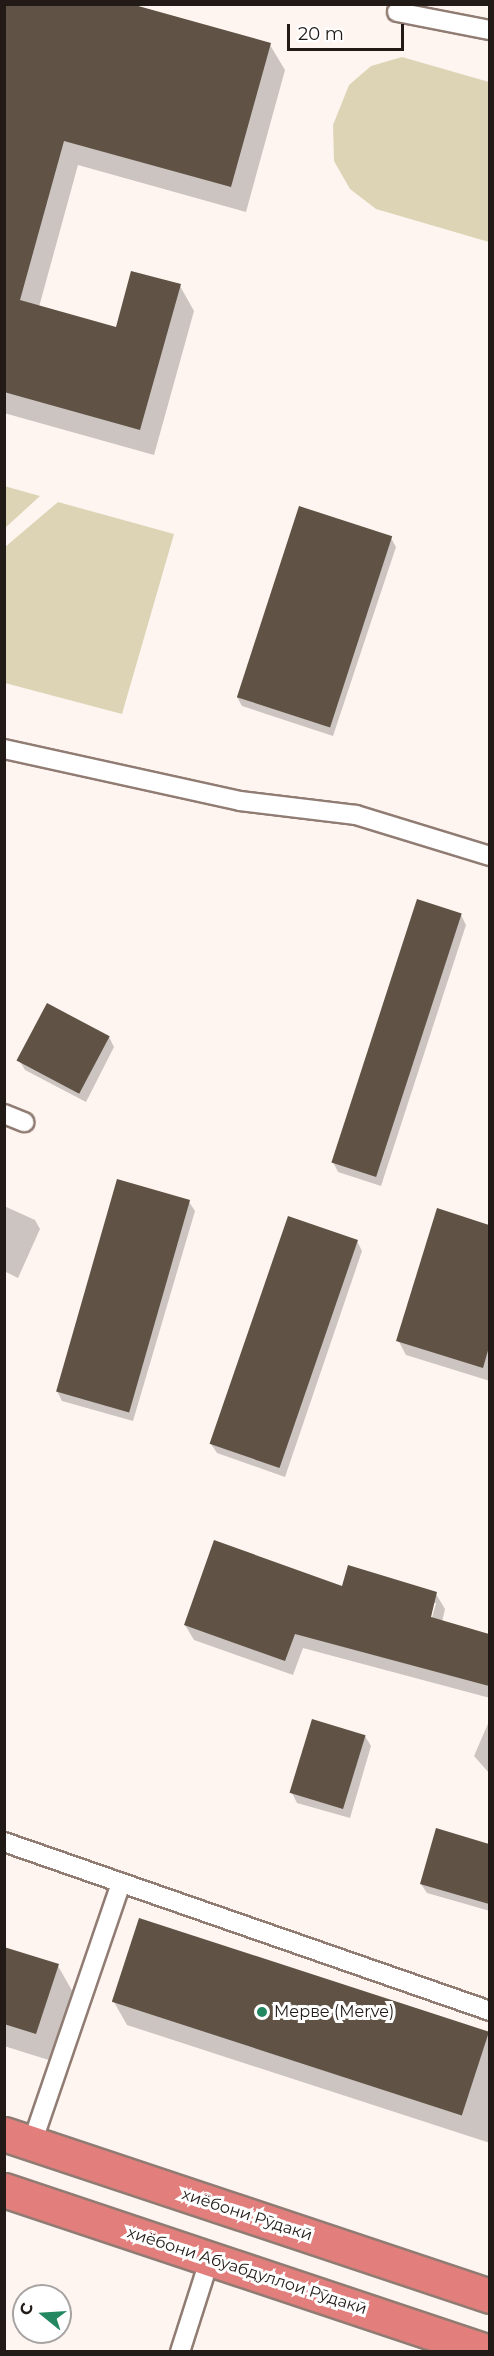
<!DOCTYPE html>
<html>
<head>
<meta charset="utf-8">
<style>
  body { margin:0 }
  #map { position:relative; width:494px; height:2356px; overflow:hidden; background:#fef5f0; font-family:Montserrat,sans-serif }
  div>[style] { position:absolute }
  .green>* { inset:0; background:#ddd4b6 }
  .shadow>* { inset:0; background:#0003 }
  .building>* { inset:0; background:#605345; transform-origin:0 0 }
  .roads { filter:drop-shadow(2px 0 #907c73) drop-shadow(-2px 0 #907c73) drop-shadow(0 2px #907c73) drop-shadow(0 -2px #907c73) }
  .service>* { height:18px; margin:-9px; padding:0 9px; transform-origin:9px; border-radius:9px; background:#fff }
  .trunk>* { height:33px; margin:-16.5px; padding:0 16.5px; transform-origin:16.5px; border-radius:16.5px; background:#e27e7c }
  .dots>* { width:16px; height:16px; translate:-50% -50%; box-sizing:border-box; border:3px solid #fff; border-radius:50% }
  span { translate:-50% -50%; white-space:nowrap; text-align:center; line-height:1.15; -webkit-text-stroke:6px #fff; paint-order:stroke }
  .poi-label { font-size:16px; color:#211a16 }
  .left { translate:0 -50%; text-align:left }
  .street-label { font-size:16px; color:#211a16 }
  .frame { position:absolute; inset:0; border:6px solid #211a16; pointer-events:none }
  .north { position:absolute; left:12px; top:2284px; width:60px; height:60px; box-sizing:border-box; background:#fff; border:2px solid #a6a3a2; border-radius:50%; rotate:288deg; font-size:16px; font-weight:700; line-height:24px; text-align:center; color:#211a16 }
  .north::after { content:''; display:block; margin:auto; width:21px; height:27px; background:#238761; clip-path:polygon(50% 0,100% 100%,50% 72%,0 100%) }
  .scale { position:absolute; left:287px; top:24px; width:117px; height:27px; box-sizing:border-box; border:3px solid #211a16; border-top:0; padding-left:8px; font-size:18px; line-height:21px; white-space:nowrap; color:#211a16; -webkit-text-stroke:4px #fff; paint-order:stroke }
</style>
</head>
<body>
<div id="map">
  <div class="green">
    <div style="clip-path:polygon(402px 57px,489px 82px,489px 242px,376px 209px,350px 189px,334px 161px,333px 125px,349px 85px,371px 66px)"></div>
    <div style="clip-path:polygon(4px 486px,40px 496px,5px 528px,4px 528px)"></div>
    <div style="clip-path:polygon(58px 502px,174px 534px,122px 714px,5px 683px,5px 547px)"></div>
  </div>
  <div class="shadow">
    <div style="clip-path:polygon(4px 4px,270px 45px,285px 70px,246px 212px,78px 165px,39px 307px,117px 329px,180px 286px,194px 311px,154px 455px,4px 413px)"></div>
    <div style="clip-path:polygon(391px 538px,396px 547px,333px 736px,242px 706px,237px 697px)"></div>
    <div style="clip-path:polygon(461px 915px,466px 925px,381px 1186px,338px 1172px,333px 1162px)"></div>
    <div style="clip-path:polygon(109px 1037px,114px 1047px,86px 1102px,25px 1070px,19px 1060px)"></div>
    <div style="clip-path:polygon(189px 1202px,195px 1211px,133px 1421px,62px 1401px,57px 1391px)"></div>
    <div style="clip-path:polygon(4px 1206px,35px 1220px,40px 1229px,18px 1278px,4px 1271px)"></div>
    <div style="clip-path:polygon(438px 1210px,490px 1227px,490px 1381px,406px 1355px,398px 1340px)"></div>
    <div style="clip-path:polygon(357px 1241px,362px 1251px,285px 1477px,217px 1453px,211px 1444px)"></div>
    <div style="clip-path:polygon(evenodd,343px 1588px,436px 1594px,445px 1609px,442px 1622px,490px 1636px,490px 1698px,303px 1648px,293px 1675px,194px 1640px,185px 1625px,343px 1588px,433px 1603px,436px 1603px,430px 1625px,427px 1624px,433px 1603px)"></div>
    <div style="clip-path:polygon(490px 1719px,490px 1774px,474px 1756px)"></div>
    <div style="clip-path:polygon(365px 1736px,371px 1746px,350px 1818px,297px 1803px,292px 1793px)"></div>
    <div style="clip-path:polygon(437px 1830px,490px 1845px,490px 1911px,427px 1893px,421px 1884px)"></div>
    <div style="clip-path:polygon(140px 1920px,490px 2033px,490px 2143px,127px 2025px,114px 2002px)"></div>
    <div style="clip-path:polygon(4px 1948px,58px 1966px,74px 1994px,52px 2061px,4px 2046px)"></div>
  </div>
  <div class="building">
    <div style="clip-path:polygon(4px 4px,131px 4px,271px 43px,231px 187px,64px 141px,20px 300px,116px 327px,131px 271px,181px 284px,140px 430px,4px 392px)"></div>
    <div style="left:299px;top:506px;width:98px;height:201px;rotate:18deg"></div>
    <div style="left:417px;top:899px;width:47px;height:277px;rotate:18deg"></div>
    <div style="left:47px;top:1003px;width:71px;height:65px;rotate:28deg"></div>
    <div style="left:117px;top:1179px;width:76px;height:221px;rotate:16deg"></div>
    <div style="clip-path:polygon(437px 1208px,489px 1225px,489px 1347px,483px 1368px,396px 1341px)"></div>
    <div style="left:288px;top:1216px;width:74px;height:241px;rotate:19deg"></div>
    <div style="clip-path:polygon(214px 1540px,342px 1586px,348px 1565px,437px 1592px,431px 1617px,489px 1634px,489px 1686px,295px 1634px,285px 1661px,184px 1625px)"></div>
    <div style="left:312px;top:1719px;width:56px;height:77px;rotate:17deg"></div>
    <div style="clip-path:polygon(436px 1828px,489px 1844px,489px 1904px,420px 1884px)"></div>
    <div style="left:139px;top:1918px;width:368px;height:88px;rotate:18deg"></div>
    <div style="clip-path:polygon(4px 1947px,59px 1964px,36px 2034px,4px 2024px)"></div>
  </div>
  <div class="roads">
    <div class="service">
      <div style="left:397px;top:12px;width:95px;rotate:11deg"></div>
      <div style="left:4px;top:749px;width:242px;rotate:12.4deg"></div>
      <div style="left:240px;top:801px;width:117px;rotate:6.9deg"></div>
      <div style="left:356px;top:815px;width:140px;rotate:17deg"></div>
      <div style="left:4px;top:1114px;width:22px;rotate:22deg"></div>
      <div style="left:4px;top:1842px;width:515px;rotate:19.17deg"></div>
      <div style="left:32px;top:2143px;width:275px;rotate:-71.1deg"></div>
      <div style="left:180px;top:2352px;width:99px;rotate:-72.3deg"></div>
    </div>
    <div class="trunk">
      <div style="left:4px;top:2134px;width:512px;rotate:18.43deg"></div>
      <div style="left:4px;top:2190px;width:511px;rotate:18.47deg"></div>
    </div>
  </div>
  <div class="dots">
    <div style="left:262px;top:2012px;background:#238761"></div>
  </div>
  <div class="poi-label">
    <span class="left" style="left:274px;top:2012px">Mерве (Merve)</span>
  </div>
  <div class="street-label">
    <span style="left:247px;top:2215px;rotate:18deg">хиёбони Рӯдакӣ</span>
    <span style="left:247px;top:2271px;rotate:18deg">хиёбони Абуабдуллои Рӯдакӣ</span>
  </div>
  <div class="frame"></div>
  <div class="north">С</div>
  <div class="scale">20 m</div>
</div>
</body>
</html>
